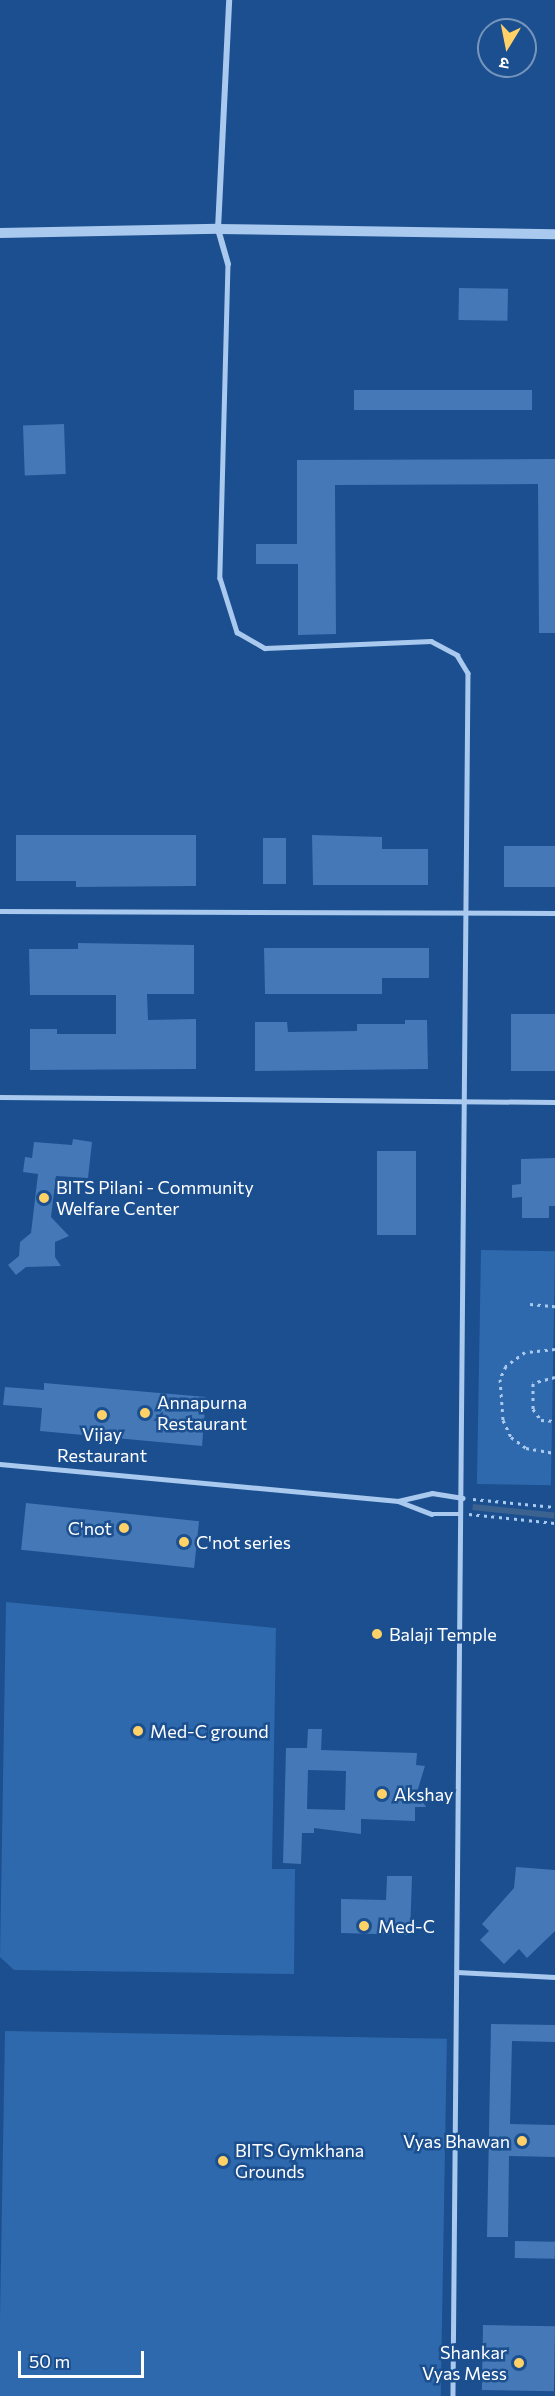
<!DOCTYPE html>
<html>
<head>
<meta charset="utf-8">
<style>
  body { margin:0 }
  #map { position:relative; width:555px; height:2396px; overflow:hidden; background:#1b4f8f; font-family:Commissioner,"Noto Sans Devanagari",sans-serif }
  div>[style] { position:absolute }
  .green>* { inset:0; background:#2e69ad; transform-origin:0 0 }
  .water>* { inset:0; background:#3c6290; transform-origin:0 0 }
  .building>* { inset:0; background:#4478b7; transform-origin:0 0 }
  .path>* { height:3px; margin-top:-1.5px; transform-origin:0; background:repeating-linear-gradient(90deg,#a9c9ee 0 3px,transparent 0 7.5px) }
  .service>* { height:4.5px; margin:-2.25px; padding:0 2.25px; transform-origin:2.25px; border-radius:2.25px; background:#a9c9ee }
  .minor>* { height:6px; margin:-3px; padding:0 3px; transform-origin:3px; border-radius:3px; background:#a9c9ee }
  .tertiary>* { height:10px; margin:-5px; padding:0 5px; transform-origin:5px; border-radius:5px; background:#a9c9ee }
  .dots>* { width:16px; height:16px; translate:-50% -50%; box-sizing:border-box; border:3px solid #1b4f8f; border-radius:50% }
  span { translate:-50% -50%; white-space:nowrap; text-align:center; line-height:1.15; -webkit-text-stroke:5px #1b4f8f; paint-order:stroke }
  .poi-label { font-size:18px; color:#fff }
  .left { translate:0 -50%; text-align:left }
  .right { translate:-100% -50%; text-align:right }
  .north { position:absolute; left:477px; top:18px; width:60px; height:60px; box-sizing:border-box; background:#1b4f8f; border:2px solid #7695bc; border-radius:50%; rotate:190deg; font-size:16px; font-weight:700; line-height:24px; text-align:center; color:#fff }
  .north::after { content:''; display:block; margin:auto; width:21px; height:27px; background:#ffd166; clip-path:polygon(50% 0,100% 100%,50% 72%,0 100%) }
  .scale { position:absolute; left:18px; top:2351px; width:126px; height:27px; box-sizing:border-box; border:3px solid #fff; border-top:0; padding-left:8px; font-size:18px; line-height:21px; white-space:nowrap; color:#fff; -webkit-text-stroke:4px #1b4f8f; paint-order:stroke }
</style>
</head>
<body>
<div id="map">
  <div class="green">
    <div style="left:481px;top:1250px;width:74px;height:234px;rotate:1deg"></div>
    <div style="clip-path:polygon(6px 1602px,276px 1628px,272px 1869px,295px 1869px,294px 1974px,14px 1970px,0 1957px)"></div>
    <div style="left:5px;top:2031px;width:442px;height:365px;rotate:1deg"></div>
  </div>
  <div class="water">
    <div style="left:473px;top:1504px;width:82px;height:6px;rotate:6deg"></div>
  </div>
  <div class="building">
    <div style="left:459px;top:288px;width:49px;height:32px;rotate:1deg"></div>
    <div style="left:354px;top:390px;width:178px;height:20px"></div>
    <div style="left:64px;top:424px;width:50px;height:41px;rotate:88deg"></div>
    <div style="clip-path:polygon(555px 459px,555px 633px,539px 633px,538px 484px,335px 485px,336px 634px,298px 635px,298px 564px,256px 564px,256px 544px,297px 544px,297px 460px)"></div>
    <div style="clip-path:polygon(16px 835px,196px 835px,196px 886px,76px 887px,76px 881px,16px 881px)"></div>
    <div style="clip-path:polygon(312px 835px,382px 837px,382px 849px,428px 849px,428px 885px,313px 885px)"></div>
    <div style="left:286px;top:838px;width:46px;height:23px;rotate:90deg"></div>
    <div style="left:504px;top:846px;width:51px;height:41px"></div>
    <div style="clip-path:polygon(78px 943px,194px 945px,194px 994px,147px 994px,148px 1020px,196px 1019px,196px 1069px,30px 1070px,30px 1029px,57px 1029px,57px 1034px,116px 1034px,116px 995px,30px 995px,29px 949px,78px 949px)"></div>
    <div style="clip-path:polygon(264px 948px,429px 948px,429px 978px,382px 978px,382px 994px,265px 994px)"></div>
    <div style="left:555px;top:1014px;width:57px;height:44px;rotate:90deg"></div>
    <div style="clip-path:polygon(405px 1020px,427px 1020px,428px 1069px,255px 1071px,255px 1022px,287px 1022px,288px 1032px,357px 1031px,357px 1024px,405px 1024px)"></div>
    <div style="clip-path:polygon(73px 1139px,92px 1142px,88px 1178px,56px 1176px,51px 1217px,69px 1236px,55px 1242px,55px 1257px,61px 1266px,26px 1267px,16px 1275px,8px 1265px,19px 1256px,20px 1242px,31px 1233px,38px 1174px,23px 1172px,25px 1157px,32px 1158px,34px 1142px,72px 1145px)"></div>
    <div style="left:377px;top:1151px;width:39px;height:84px"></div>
    <div style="clip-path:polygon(555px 1158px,555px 1206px,549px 1206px,549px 1218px,522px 1218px,522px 1197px,512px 1198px,512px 1185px,521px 1184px,521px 1159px)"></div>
    <div style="clip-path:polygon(44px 1383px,206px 1397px,202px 1446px,40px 1431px,42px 1408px,3px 1405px,5px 1387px,44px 1390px)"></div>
    <div style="left:26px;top:1503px;width:174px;height:47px;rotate:6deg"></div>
    <div style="clip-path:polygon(evenodd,308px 1729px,322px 1729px,321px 1750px,417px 1753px,416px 1765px,425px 1766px,417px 1792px,426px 1807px,415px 1807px,415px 1821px,361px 1819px,361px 1834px,314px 1828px,314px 1833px,302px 1833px,301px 1864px,283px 1863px,286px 1748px,307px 1748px,308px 1729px,308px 1770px,346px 1771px,345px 1810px,307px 1809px,308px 1770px)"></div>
    <div style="clip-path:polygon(516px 1867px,555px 1870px,555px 1931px,527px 1958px,519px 1949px,504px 1964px,480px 1940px,489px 1931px,482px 1924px,514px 1888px)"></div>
    <div style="clip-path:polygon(387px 1876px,412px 1876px,410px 1935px,341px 1933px,341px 1899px,386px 1900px)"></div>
    <div style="clip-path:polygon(491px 2024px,555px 2025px,555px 2042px,512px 2041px,510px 2124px,555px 2125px,555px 2157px,509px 2156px,508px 2237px,487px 2237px)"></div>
    <div style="left:515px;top:2241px;width:40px;height:17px;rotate:1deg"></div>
    <div style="left:483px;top:2325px;width:72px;height:65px;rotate:1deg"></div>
  </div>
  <div class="path">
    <div style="left:530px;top:1304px;width:25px;rotate:5deg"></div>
    <div style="left:555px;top:1349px;width:30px;rotate:174deg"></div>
    <div style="left:525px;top:1352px;width:24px;rotate:144deg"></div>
    <div style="left:506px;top:1366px;width:14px;rotate:115deg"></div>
    <div style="left:500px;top:1379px;width:41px;rotate:85.8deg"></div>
    <div style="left:503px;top:1420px;width:19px;rotate:65deg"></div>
    <div style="left:511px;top:1437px;width:19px;rotate:36deg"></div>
    <div style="left:526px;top:1448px;width:29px;rotate:10deg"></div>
    <div style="left:555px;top:1377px;width:23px;rotate:165deg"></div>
    <div style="left:533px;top:1383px;width:26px;rotate:90deg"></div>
    <div style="left:533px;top:1409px;width:14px;rotate:54deg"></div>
    <div style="left:541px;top:1420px;width:14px;rotate:4deg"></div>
    <div style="left:473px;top:1499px;width:82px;rotate:5.6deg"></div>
    <div style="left:469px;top:1514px;width:86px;rotate:6deg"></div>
  </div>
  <div class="service">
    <div style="left:228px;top:264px;width:314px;rotate:91.5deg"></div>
    <div style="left:220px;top:578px;width:57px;rotate:72.5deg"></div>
    <div style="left:237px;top:632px;width:32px;rotate:30deg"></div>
    <div style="left:265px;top:648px;width:166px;rotate:-2.4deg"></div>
    <div style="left:431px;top:641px;width:30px;rotate:28deg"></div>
    <div style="left:457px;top:655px;width:21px;rotate:59deg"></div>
    <div style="left:468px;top:673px;width:1723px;rotate:90.5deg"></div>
    <div style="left:0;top:911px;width:555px;rotate:0.21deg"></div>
    <div style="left:0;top:1097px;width:555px;rotate:0.52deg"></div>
    <div style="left:0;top:1464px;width:400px;rotate:5.3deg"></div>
    <div style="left:398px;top:1501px;width:36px;rotate:21deg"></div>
    <div style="left:432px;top:1514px;width:29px"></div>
    <div style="left:398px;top:1501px;width:35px;rotate:-13deg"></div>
    <div style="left:432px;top:1493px;width:31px;rotate:9deg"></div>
    <div style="left:457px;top:1972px;width:98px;rotate:2.9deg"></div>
  </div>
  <div class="minor">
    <div style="left:228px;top:264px;width:36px;rotate:-106deg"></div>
    <div style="left:218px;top:229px;width:229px;rotate:-87.2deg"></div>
  </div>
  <div class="tertiary">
    <div style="left:0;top:233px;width:218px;rotate:-1.1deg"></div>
    <div style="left:218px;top:229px;width:337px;rotate:0.9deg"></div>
  </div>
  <div class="dots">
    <div style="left:44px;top:1198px;background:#ffd166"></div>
    <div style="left:145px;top:1413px;background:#ffd166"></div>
    <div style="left:102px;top:1415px;background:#ffd166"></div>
    <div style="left:124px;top:1528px;background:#ffd166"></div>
    <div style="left:184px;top:1542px;background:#ffd166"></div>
    <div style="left:377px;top:1634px;background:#ffd166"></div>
    <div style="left:138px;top:1731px;background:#ffd166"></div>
    <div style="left:382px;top:1794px;background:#ffd166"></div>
    <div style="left:364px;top:1926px;background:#ffd166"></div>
    <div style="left:522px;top:2141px;background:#ffd166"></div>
    <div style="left:223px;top:2161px;background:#ffd166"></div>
    <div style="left:519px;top:2363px;background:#ffd166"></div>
  </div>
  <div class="poi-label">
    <span class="left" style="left:56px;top:1198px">BITS Pilani - Community<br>Welfare Center</span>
    <span class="left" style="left:157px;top:1413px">Annapurna<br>Restaurant</span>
    <span style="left:102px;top:1445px">Vijay<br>Restaurant</span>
    <span class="right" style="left:112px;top:1528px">C'not</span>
    <span class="left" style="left:196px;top:1542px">C'not series</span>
    <span class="left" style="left:389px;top:1634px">Balaji Temple</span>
    <span class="left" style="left:150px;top:1731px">Med-C ground</span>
    <span class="left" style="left:394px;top:1794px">Akshay</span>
    <span class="left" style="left:378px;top:1926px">Med-C</span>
    <span class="right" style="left:510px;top:2141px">Vyas Bhawan</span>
    <span class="left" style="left:235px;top:2161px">BITS Gymkhana<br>Grounds</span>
    <span class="right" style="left:507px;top:2363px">Shankar<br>Vyas Mess</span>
  </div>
  <div class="north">उ</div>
  <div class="scale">50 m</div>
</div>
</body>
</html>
